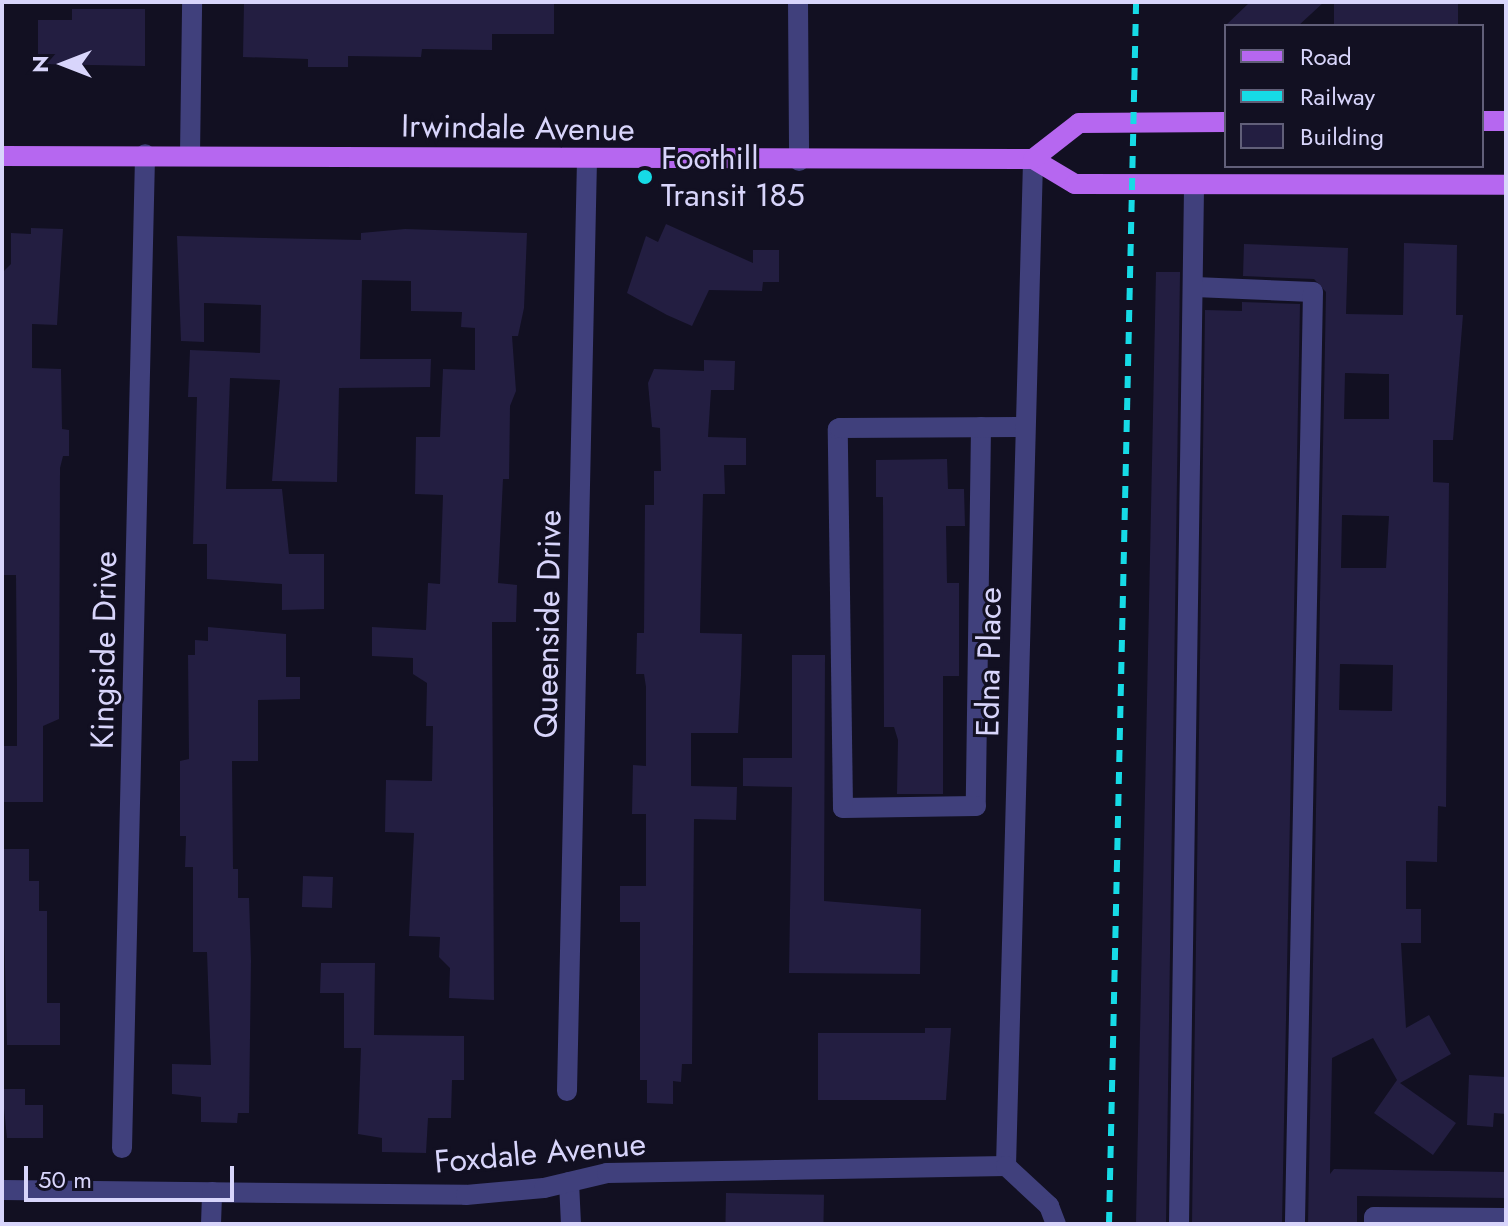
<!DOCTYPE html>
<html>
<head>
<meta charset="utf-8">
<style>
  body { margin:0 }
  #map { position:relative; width:1508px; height:1226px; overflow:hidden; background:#121022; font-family:Jost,sans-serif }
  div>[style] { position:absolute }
  .building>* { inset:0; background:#231e41; transform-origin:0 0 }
  .minor>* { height:20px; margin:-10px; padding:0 10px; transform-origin:10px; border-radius:10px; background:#40407c }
  .major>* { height:20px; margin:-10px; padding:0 10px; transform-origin:10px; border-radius:10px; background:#b667f0 }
  .rail>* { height:6px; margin-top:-3px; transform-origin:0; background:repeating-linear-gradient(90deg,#16dbe6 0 12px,transparent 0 22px) }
  .dots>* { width:22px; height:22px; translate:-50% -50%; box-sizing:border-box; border:4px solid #121022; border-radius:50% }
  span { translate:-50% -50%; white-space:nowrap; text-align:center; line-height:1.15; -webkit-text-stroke:6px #121022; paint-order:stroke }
  .street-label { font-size:32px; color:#d8d5fb }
  .poi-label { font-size:32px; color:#d8d5fb }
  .left { translate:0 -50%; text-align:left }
  .frame { position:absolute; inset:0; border:4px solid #d8d5fb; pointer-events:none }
  .legend { position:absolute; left:1224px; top:24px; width:260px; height:144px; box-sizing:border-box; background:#121022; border:2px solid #615f79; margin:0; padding:10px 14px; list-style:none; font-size:24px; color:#d8d5fb }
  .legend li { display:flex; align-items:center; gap:16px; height:40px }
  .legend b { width:40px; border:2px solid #615f79 }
  .north { position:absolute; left:24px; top:24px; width:80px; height:80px; -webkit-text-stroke:6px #121022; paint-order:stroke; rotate:270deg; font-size:22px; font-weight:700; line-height:32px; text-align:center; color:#d8d5fb }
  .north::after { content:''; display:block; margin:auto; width:28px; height:36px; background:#d8d5fb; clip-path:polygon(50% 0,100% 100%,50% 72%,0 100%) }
  .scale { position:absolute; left:24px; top:1166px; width:210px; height:36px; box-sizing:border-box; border:4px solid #d8d5fb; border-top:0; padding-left:10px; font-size:24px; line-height:28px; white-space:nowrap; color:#d8d5fb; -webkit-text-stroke:6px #121022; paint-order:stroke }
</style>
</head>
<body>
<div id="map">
  <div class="building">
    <div style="clip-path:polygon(244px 2px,554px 2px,554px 34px,492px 34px,492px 50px,422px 49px,421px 57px,348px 56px,348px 67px,308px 67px,308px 59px,243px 57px)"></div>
    <div style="clip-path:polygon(1250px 2px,1324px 2px,1298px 26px,1225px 26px)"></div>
    <div style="left:1334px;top:2px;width:124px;height:24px"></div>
    <div style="clip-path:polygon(72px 9px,145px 9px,145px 66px,38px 64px,38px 20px,72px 20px)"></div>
    <div style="clip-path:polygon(666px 224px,753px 263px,753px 250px,779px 250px,779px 282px,763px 282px,762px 291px,709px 290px,692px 326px,667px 315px,627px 293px,646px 236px,658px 242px)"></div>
    <div style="clip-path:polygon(31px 228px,63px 229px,57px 325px,32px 324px,32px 368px,61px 369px,62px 429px,69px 430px,69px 456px,63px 456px,60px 468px,59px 719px,43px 726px,43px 802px,2px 802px,2px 746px,17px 746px,17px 688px,16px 575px,2px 575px,3px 272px,11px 264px,11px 233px,31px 234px)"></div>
    <div style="clip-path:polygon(405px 229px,527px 233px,524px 308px,518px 336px,512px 336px,516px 391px,510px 406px,509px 479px,503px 479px,498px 583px,517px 585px,516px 622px,492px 622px,494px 1000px,449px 998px,450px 968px,439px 957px,440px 937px,409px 936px,414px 833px,385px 832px,386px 780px,432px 781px,433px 726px,426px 726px,427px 683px,413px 674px,413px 658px,372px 656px,372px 627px,426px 630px,428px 583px,440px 584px,443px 495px,415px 494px,416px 437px,440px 437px,443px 369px,475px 370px,475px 328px,461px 327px,462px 312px,411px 311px,411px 281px,362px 280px,360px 359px,431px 359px,430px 387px,339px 388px,337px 482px,272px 481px,280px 380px,230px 378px,226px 489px,282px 489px,289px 554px,324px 554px,324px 609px,282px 610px,282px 584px,207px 579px,207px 544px,193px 544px,197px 397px,188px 397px,190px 350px,260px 353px,261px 305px,204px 303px,204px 342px,181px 341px,177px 236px,361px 240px,361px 233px)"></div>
    <div style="clip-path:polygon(evenodd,1404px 243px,1457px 245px,1456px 315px,1463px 315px,1453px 440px,1433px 440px,1433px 482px,1449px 483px,1446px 807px,1438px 806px,1437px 862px,1406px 861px,1406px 909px,1421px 909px,1421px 943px,1401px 943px,1406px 1028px,1429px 1015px,1451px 1054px,1400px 1083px,1456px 1123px,1433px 1155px,1374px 1113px,1397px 1080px,1373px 1038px,1332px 1058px,1330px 1174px,1334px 1169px,1506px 1172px,1506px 1198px,1357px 1196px,1357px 1224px,1308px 1224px,1326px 292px,1314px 279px,1243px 276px,1244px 244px,1348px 248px,1346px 314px,1403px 315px,1404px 243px,1345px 373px,1389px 374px,1389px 419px,1344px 419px,1345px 373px,1404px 243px,1342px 515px,1389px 516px,1386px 568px,1341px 568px,1342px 515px,1404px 243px,1340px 664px,1393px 665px,1392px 711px,1339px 710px,1340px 664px)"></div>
    <div style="clip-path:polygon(1156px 272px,1180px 272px,1166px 1224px,1136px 1224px)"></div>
    <div style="clip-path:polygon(1242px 302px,1300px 304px,1282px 1224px,1192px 1224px,1205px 310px,1242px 311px)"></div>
    <div style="clip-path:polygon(704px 360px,735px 361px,734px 390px,711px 390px,708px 437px,746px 438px,746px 465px,724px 465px,725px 494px,703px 494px,700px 633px,742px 634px,741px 675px,738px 733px,691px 733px,691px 786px,737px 787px,736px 820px,694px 819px,692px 1064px,682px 1064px,681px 1082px,673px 1081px,673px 1104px,647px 1103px,647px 1080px,640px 1080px,640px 922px,620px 922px,620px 886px,646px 886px,646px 814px,632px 814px,633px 765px,646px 766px,646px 687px,644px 674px,636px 674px,637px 633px,644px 633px,645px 505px,654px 505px,654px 471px,661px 471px,660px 428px,652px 427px,648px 383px,654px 369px,704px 371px)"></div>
    <div style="clip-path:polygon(947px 459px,948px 489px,964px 489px,965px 526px,946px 526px,947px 583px,959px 583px,959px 676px,943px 676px,943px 794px,897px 794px,898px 740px,894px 727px,884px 727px,883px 497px,876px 497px,876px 460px)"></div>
    <div style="clip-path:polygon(208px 627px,286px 634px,286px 677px,300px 677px,300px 699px,258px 700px,258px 761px,232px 761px,233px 869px,238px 869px,238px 898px,249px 898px,251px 961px,249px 1113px,238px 1113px,237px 1123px,201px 1122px,201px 1097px,172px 1094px,172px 1064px,211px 1065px,207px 952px,193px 952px,193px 867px,185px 867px,186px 836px,180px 836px,180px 761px,189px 759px,188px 655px,195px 655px,195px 640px,208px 641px)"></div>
    <div style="clip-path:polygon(792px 655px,825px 655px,824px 901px,921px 909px,920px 974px,789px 973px,792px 787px,743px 786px,743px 758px,792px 758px)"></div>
    <div style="clip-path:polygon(2px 849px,29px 849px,29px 881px,39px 881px,39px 911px,47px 911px,47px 1003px,60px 1003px,60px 1045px,7px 1045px)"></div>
    <div style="left:303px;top:876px;width:30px;height:31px;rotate:2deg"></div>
    <div style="clip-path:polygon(321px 963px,375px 963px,374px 1035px,464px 1036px,464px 1080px,452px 1080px,451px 1118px,428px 1118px,426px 1153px,382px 1152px,382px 1138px,358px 1134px,361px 1048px,344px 1048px,344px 993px,320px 993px)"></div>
    <div style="clip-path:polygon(925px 1028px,951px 1028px,946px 1100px,818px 1100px,818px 1033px,925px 1033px)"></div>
    <div style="clip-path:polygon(1469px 1075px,1506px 1077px,1506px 1114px,1494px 1113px,1493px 1127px,1467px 1125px)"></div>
    <div style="clip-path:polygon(2px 1089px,25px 1089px,25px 1105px,43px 1105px,43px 1138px,7px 1138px)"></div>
    <div style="left:726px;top:1193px;width:98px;height:31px;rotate:1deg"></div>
  </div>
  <div class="minor">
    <div style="left:798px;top:2px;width:159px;rotate:89.6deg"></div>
    <div style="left:190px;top:154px;width:152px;rotate:-89.2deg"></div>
    <div style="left:1195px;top:287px;width:118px;rotate:2.4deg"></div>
    <div style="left:1313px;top:292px;width:932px;rotate:91.11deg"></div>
    <div style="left:981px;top:427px;width:379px;rotate:90.8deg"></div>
    <div style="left:976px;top:806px;width:133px;rotate:179.1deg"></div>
    <div style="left:843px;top:808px;width:379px;rotate:-90.8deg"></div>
    <div style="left:838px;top:429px;width:2px;rotate:-27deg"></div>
    <div style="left:840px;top:428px;width:184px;rotate:-0.3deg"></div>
    <div style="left:567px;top:1091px;width:932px;rotate:-88.77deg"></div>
    <div style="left:122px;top:1148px;width:994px;rotate:-88.67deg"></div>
    <div style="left:1006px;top:1166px;width:1007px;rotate:-88.46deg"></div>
    <div style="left:569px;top:1182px;width:42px;rotate:87.3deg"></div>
    <div style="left:2px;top:1190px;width:464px;rotate:0.6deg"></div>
    <div style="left:466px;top:1195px;width:78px;rotate:-5.1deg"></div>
    <div style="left:544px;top:1188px;width:65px;rotate:-13.4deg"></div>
    <div style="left:607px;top:1173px;width:399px;rotate:-1deg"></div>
    <div style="left:1006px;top:1166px;width:59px;rotate:42.9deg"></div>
    <div style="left:1049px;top:1206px;width:19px;rotate:69deg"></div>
    <div style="left:211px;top:1224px;width:32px;rotate:-88deg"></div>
    <div style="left:1179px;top:1224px;width:1039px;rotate:-89.17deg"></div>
    <div style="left:1374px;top:1224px;width:7px;rotate:-90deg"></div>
    <div style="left:1374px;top:1217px;width:132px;rotate:0.4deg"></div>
  </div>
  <div class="major">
    <div style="left:1482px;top:121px;width:24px"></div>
    <div style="left:2px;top:156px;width:1031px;rotate:0.17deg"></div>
    <div style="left:1033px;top:159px;width:49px;rotate:30.8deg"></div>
    <div style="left:1075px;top:184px;width:431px;rotate:0.1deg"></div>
    <div style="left:1033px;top:159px;width:58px;rotate:-38deg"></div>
    <div style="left:1079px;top:123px;width:147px;rotate:-0.4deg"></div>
  </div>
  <div class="rail">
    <div style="left:1109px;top:1224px;width:1222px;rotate:-88.73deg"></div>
  </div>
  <div class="dots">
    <div style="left:645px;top:177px;background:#16dbe6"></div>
  </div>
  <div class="street-label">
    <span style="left:518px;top:128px;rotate:1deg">Irwindale Avenue</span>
    <span style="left:548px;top:624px;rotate:-89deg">Queenside Drive</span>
    <span style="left:104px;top:650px;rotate:-89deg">Kingside Drive</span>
    <span style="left:989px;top:662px;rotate:-89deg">Edna Place</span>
    <span style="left:540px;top:1153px;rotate:-5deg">Foxdale Avenue</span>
  </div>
  <div class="poi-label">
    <span class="left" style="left:661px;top:177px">Foothill<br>Transit 185</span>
  </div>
  <div class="frame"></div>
  <ul class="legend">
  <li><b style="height:10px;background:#b667f0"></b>Road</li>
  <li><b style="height:10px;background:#16dbe6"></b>Railway</li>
  <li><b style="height:22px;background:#231e41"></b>Building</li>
  </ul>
  <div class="north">N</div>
  <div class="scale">50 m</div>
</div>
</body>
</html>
